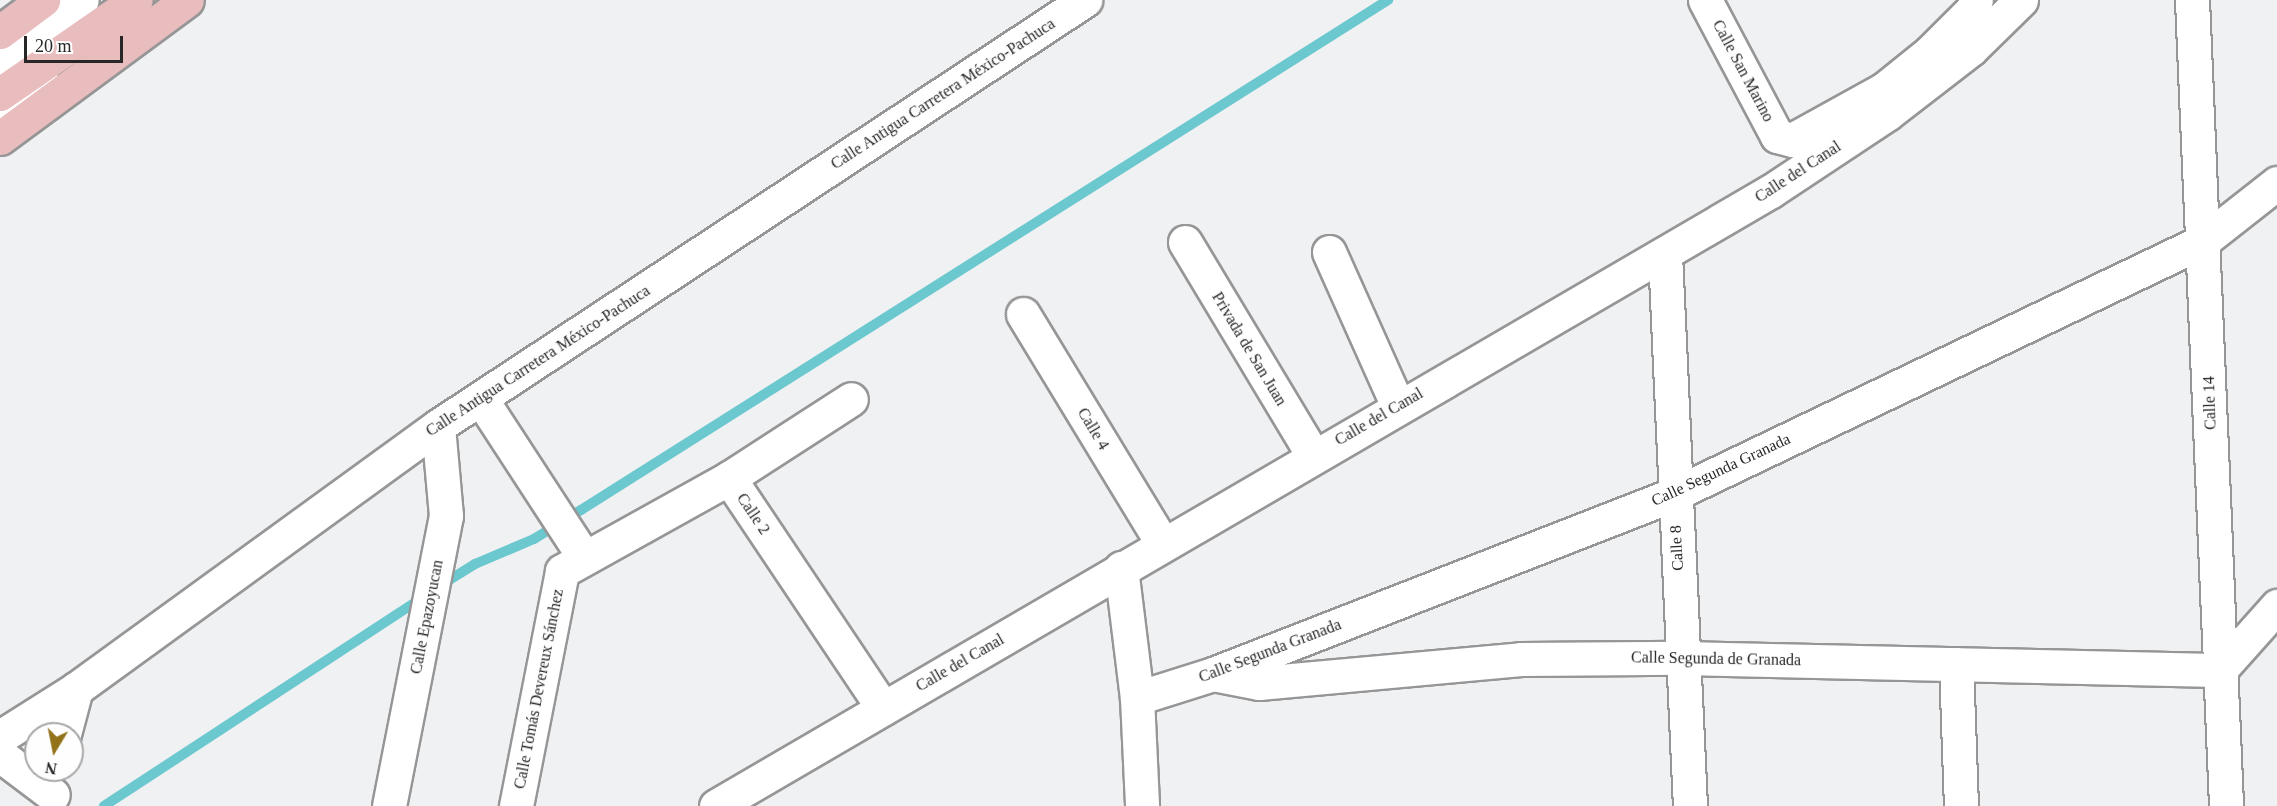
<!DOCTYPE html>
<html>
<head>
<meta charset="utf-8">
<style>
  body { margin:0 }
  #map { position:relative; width:2277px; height:806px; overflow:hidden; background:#f0f1f2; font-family:"Times New Roman",serif }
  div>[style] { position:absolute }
  .stream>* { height:10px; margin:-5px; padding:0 5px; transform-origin:5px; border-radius:5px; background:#6bc8cf }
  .roads { filter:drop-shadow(2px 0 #969697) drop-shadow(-2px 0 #969697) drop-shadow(0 2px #969697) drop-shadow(0 -2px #969697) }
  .minor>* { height:33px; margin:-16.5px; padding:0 16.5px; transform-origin:16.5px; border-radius:16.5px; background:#fff }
  .major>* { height:33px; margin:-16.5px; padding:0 16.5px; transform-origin:16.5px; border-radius:16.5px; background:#e9bcbe }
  span { translate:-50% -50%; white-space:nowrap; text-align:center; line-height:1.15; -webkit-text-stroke:4.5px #fefeff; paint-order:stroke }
  .street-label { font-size:16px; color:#272728 }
  .north { position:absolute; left:24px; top:722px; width:60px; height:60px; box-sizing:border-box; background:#fefeff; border:2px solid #a8a8a9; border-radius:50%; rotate:190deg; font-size:16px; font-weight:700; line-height:24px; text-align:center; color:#272728 }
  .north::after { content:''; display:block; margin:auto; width:21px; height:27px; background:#92731a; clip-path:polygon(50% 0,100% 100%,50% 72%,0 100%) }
  .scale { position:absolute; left:24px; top:36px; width:99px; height:27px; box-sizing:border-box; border:3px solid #272728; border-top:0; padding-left:8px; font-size:18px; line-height:21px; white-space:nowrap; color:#272728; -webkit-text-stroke:4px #fefeff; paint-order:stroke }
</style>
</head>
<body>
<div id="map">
  <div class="stream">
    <div style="left:438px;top:587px;width:44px;rotate:-31.9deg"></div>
    <div style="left:475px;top:564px;width:64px;rotate:-23deg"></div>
    <div style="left:534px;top:539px;width:55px;rotate:-31.7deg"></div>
    <div style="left:581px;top:510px;width:955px;rotate:-32.29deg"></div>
    <div style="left:104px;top:806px;width:381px;rotate:-33.2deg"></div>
  </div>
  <div class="roads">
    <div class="minor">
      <div style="left:1705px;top:0;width:154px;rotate:62.1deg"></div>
      <div style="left:1777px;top:136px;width:16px;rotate:15deg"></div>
      <div style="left:1792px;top:140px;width:105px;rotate:-29deg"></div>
      <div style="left:1884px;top:89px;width:59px;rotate:-38.8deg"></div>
      <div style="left:1930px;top:52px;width:61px;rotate:-45deg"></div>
      <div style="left:1973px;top:9px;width:9px;rotate:-72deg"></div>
      <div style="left:2192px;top:0;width:807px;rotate:87.58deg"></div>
      <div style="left:0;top:58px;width:100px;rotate:-35.3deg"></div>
      <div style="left:0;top:113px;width:52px;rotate:-34.9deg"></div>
      <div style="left:1185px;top:242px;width:249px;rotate:59deg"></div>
      <div style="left:1329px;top:252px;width:169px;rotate:65.9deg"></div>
      <div style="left:1665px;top:254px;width:553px;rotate:87.41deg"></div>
      <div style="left:1023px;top:314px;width:269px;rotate:58.7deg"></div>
      <div style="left:481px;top:399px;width:189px;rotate:56.9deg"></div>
      <div style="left:729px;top:478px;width:277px;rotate:56.2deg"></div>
      <div style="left:1121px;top:568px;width:131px;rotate:83deg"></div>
      <div style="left:1137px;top:698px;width:108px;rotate:87.3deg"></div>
      <div style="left:1956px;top:664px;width:142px;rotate:88deg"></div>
      <div style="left:1213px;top:674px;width:47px;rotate:11.1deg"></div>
      <div style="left:1259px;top:683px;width:263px;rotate:-5.2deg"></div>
      <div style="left:1521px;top:659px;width:162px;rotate:-0.4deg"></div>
      <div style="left:1683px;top:658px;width:537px;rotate:1.28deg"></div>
      <div style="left:2220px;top:670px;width:86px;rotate:-48.3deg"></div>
      <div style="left:1137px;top:698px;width:80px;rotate:-17.5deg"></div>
      <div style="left:1213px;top:674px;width:495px;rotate:-21.3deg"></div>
      <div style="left:1674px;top:494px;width:586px;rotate:-25.56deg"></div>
      <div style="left:2203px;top:241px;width:94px;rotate:-38.1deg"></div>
      <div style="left:64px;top:734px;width:47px;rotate:-75.1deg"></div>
      <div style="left:0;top:737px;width:90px;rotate:-32.3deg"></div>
      <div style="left:76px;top:689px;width:447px;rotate:-36deg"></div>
      <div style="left:438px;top:426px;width:775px;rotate:-33.36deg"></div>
      <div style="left:0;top:755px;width:66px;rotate:37deg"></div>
      <div style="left:389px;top:806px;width:296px;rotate:-78.9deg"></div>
      <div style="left:446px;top:516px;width:90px;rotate:-95.1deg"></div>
      <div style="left:516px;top:806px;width:239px;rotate:-78.9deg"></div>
      <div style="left:562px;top:571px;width:191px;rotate:-29.1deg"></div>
      <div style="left:729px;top:478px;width:145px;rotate:-32.9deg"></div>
      <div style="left:716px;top:806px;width:1221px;rotate:-30.24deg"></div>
      <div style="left:1771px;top:191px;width:139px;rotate:-33.6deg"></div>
      <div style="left:1887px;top:114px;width:106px;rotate:-37.7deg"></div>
      <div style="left:1971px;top:49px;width:70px;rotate:-44.4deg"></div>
    </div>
    <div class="major">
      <div style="left:0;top:32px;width:54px;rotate:-36.7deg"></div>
      <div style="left:0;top:94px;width:165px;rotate:-34.7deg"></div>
      <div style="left:0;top:138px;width:232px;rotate:-36.4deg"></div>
    </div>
  </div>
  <div class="street-label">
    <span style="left:1743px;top:71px;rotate:62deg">Calle San Marino</span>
    <span style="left:943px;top:94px;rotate:-33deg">Calle Antigua Carretera México-Pachuca</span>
    <span style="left:1798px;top:172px;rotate:-33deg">Calle del Canal</span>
    <span style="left:1249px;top:349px;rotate:59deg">Privada de San Juan</span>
    <span style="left:538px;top:361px;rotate:-33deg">Calle Antigua Carretera México-Pachuca</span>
    <span style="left:2210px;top:403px;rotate:-92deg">Calle 14</span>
    <span style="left:1379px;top:417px;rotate:-30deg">Calle del Canal</span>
    <span style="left:1093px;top:429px;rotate:59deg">Calle 4</span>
    <span style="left:1721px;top:470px;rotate:-25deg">Calle Segunda Granada</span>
    <span style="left:753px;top:514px;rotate:56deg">Calle 2</span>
    <span style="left:1677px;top:548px;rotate:-93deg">Calle 8</span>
    <span style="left:427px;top:617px;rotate:-79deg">Calle Epazoyucan</span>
    <span style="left:1270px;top:651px;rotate:-21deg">Calle Segunda Granada</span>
    <span style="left:1716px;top:659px;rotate:1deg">Calle Segunda de Granada</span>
    <span style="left:960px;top:663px;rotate:-30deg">Calle del Canal</span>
    <span style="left:539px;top:689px;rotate:-79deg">Calle Tomás Devereux Sánchez</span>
  </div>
  <div class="north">N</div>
  <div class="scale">20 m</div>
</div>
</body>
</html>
